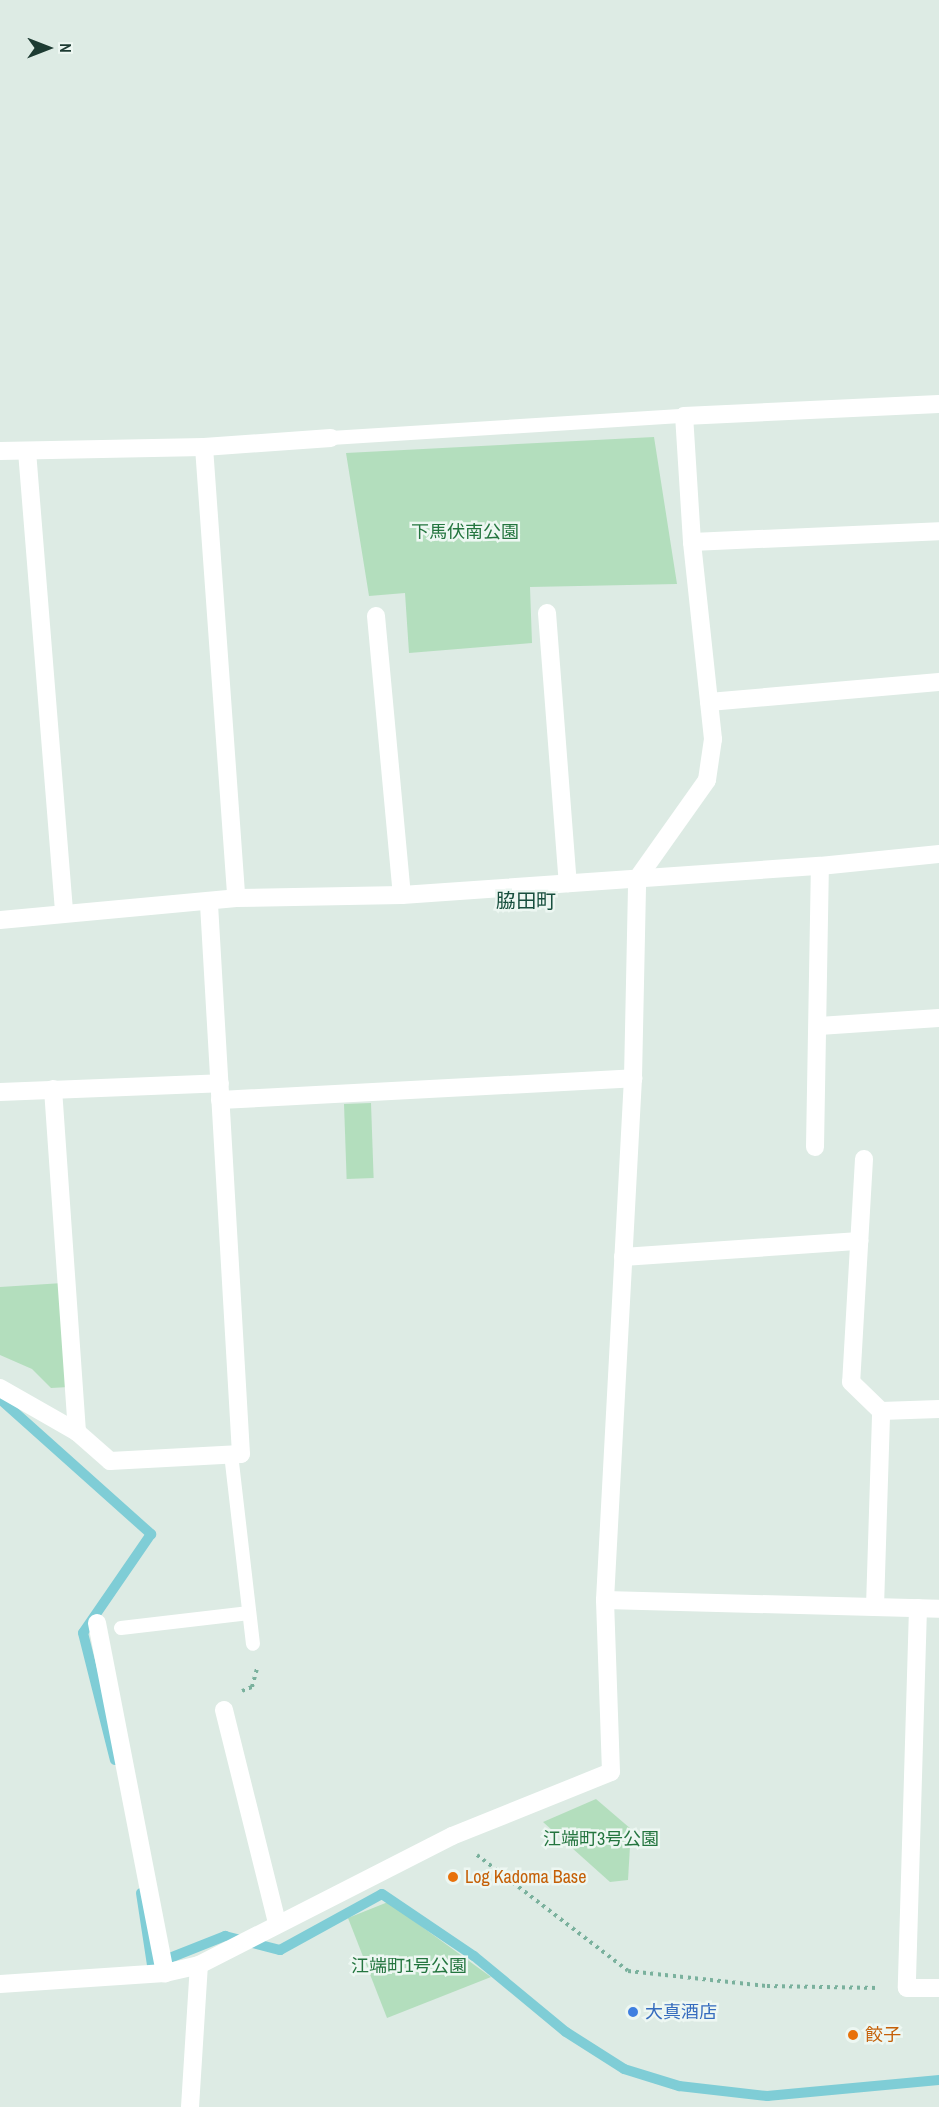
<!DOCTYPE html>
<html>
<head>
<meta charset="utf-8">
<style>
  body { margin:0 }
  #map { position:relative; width:939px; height:2107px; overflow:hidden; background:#ddebe4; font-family:"Archivo Narrow","Noto Sans JP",sans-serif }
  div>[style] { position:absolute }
  .green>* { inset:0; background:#b3debd; transform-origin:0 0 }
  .stream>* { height:10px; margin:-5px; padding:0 5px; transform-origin:5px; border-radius:5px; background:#7fcdd6 }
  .path>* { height:4px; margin-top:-2px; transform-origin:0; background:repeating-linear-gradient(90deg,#7ab19d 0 3px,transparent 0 7.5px) }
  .lane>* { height:14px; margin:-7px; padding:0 7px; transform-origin:7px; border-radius:7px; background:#fff }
  .street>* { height:18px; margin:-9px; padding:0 9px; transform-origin:9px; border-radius:9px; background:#fff }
  .dots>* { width:16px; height:16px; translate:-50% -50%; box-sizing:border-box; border:3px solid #edf7f2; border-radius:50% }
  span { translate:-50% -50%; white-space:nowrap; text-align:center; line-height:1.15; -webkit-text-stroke:5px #edf7f2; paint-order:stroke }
  .park-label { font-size:18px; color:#24753f }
  .food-label { font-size:18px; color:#c56008 }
  .left { translate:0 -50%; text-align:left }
  .shop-label { font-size:18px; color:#366cbe }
  .neighbourhood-label { font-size:20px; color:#184f3e }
  .north { position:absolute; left:18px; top:18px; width:60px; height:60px; -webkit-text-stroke:4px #edf7f2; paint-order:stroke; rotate:90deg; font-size:16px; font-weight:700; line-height:24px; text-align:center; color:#1d3b32 }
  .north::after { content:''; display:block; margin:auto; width:21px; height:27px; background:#1d3b32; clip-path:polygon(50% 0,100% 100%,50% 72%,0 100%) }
</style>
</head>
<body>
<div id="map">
  <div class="green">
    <div style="clip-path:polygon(654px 437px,677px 584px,530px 587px,532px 643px,409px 653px,405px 593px,369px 596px,346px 453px)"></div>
    <div style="left:371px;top:1103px;width:75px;height:27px;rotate:88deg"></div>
    <div style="clip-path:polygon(63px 1283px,69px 1387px,51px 1388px,32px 1369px,0 1355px,0 1287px)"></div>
    <div style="clip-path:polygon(596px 1799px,631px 1829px,628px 1880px,610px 1882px,543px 1822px)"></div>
    <div style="clip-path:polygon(388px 1902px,491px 1977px,387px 2018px,348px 1918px)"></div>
  </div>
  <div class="stream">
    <div style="left:0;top:1399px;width:203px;rotate:41.8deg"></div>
    <div style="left:151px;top:1534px;width:120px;rotate:124.5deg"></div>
    <div style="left:83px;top:1633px;width:131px;rotate:75.9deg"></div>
    <div style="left:141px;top:1893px;width:73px;rotate:81.3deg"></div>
    <div style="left:152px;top:1965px;width:79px;rotate:-21.7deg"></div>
    <div style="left:225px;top:1936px;width:57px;rotate:14.3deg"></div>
    <div style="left:280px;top:1950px;width:116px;rotate:-28.8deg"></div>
    <div style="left:382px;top:1894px;width:111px;rotate:34deg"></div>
    <div style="left:474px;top:1956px;width:119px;rotate:39.6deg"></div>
    <div style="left:566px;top:2032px;width:69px;rotate:32.5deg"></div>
    <div style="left:624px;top:2069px;width:58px;rotate:17.2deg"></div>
    <div style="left:679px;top:2086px;width:89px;rotate:6.5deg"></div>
    <div style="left:767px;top:2096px;width:173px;rotate:-5.3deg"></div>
  </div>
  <div class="path">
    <div style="left:242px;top:1691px;width:11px;rotate:-22deg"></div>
    <div style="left:252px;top:1687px;width:20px;rotate:-75deg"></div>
    <div style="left:477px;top:1855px;width:190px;rotate:37.5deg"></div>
    <div style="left:628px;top:1971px;width:140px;rotate:6.2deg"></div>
    <div style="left:767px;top:1986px;width:112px;rotate:1deg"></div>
  </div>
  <div class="lane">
    <div style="left:331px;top:438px;width:354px;rotate:-3.6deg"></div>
    <div style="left:231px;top:1454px;width:191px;rotate:83.4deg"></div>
    <div style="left:121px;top:1628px;width:129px;rotate:-6.7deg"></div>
  </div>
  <div class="street">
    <div style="left:204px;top:447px;width:452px;rotate:85.9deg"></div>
    <div style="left:0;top:451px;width:204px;rotate:-1.1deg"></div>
    <div style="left:204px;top:447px;width:127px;rotate:-4.1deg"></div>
    <div style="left:27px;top:451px;width:463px;rotate:85.4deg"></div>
    <div style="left:692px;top:542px;width:247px;rotate:-2.5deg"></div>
    <div style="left:547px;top:613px;width:271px;rotate:85.6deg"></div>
    <div style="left:376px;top:616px;width:280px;rotate:84.7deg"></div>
    <div style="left:709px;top:702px;width:231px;rotate:-5deg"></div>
    <div style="left:0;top:920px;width:237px;rotate:-5.3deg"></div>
    <div style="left:236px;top:898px;width:166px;rotate:-1deg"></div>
    <div style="left:402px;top:895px;width:419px;rotate:-4deg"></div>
    <div style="left:820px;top:866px;width:120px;rotate:-5.8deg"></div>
    <div style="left:819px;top:1026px;width:120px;rotate:-3.8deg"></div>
    <div style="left:53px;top:1089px;width:344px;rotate:86deg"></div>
    <div style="left:0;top:1092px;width:220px;rotate:-2.3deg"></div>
    <div style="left:220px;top:1100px;width:414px;rotate:-3deg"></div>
    <div style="left:815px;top:1147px;width:281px;rotate:-89deg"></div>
    <div style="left:864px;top:1159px;width:223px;rotate:93.3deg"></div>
    <div style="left:851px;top:1382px;width:42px;rotate:44deg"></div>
    <div style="left:881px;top:1411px;width:58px;rotate:-2deg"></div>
    <div style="left:623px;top:1257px;width:237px;rotate:-3.9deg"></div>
    <div style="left:0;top:1388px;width:89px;rotate:29.7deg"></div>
    <div style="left:77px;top:1432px;width:44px;rotate:41.3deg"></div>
    <div style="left:110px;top:1461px;width:131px;rotate:-3.1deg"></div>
    <div style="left:241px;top:1454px;width:551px;rotate:-93.33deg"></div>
    <div style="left:605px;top:1600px;width:334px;rotate:1.5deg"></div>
    <div style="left:875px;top:1607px;width:196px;rotate:-88.2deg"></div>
    <div style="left:918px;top:1608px;width:380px;rotate:91.7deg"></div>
    <div style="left:907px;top:1988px;width:32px"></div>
    <div style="left:97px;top:1623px;width:357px;rotate:79deg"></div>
    <div style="left:224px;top:1710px;width:219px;rotate:76deg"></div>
    <div style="left:0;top:1984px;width:165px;rotate:-3.8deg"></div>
    <div style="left:165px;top:1973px;width:35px;rotate:-13deg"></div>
    <div style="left:199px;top:1965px;width:284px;rotate:-27deg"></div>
    <div style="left:452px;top:1836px;width:171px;rotate:-21.9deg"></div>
    <div style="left:611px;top:1772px;width:172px;rotate:-92deg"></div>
    <div style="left:605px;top:1600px;width:523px;rotate:-86.93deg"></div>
    <div style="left:633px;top:1078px;width:199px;rotate:-88.8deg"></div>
    <div style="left:637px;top:879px;width:121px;rotate:-54.7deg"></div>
    <div style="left:707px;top:780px;width:41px;rotate:-81.7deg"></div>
    <div style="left:713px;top:739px;width:198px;rotate:-96.1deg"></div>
    <div style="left:692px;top:542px;width:126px;rotate:-93.6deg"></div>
    <div style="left:684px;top:416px;width:255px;rotate:-2.7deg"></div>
    <div style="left:190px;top:2107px;width:142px;rotate:-86.4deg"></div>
  </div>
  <div class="dots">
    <div style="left:453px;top:1877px;background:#e8710a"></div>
    <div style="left:633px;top:2012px;background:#3f7fe0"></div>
    <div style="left:853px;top:2035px;background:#e8710a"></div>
  </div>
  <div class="park-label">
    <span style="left:465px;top:532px">下馬伏南公園</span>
    <span style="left:601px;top:1839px">江端町3号公園</span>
    <span style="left:409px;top:1966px">江端町1号公園</span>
  </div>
  <div class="food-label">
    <span class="left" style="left:465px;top:1877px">Log Kadoma Base</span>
    <span class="left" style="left:865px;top:2035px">餃子</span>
  </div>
  <div class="shop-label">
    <span class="left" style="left:645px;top:2012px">大真酒店</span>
  </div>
  <div class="neighbourhood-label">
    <span style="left:526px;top:900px">脇田町</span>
  </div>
  <div class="north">N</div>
</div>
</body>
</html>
